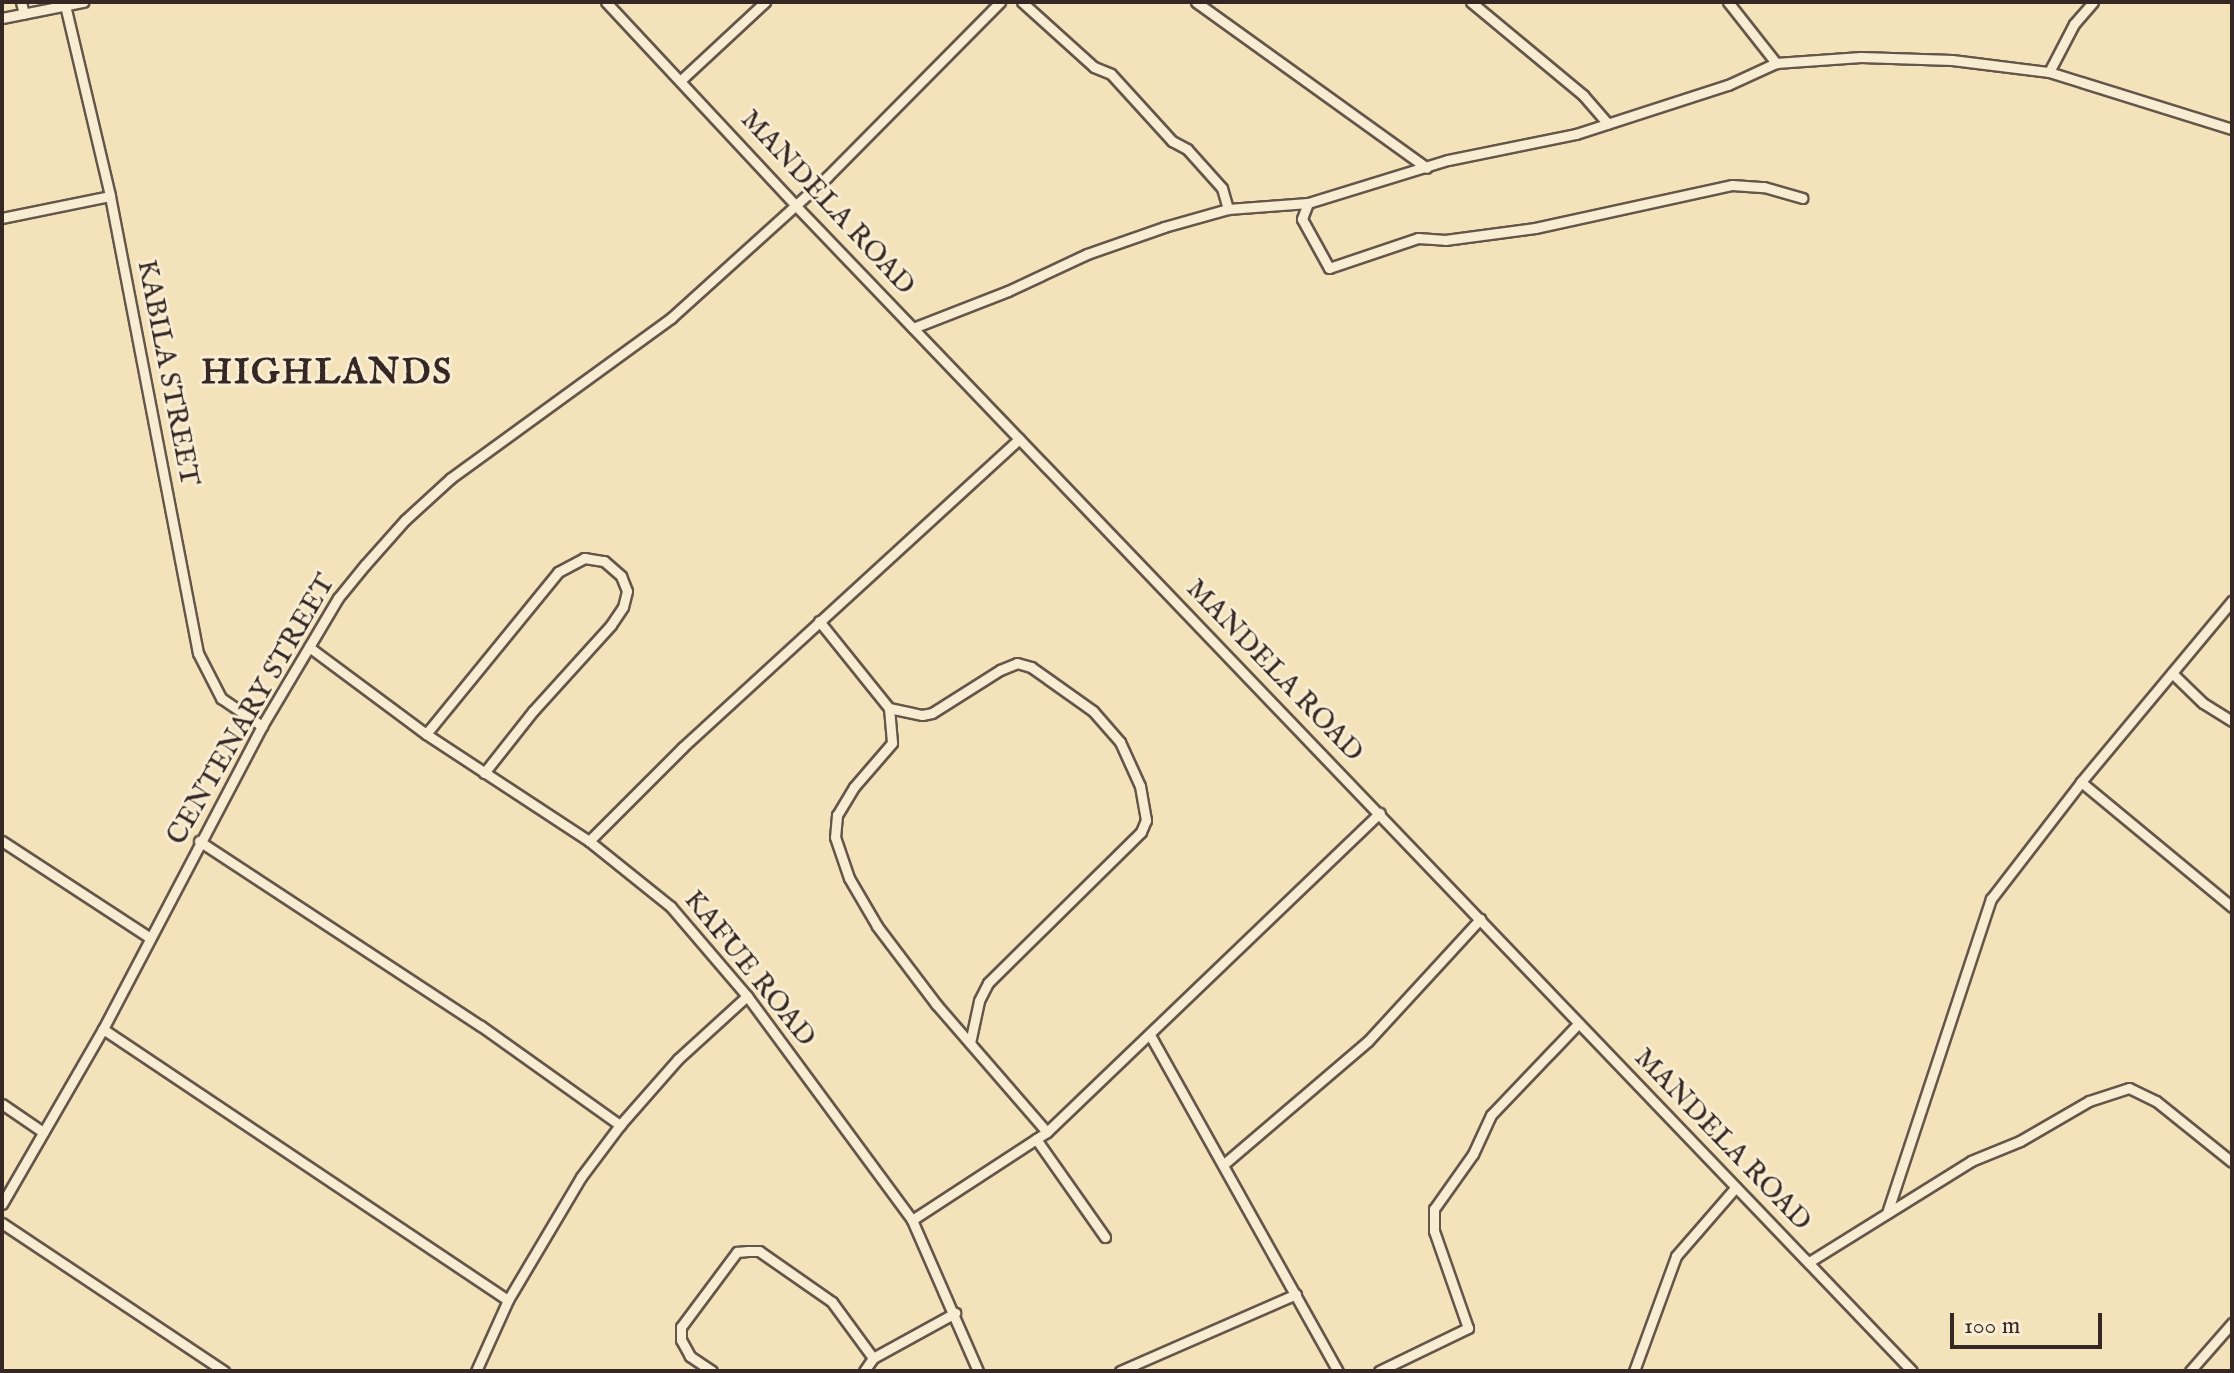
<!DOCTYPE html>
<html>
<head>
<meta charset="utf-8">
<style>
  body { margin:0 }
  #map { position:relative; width:2234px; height:1373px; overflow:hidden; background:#f4e2bb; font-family:"IM FELL English",serif }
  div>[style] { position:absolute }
  .roads { filter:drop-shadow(2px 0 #65564a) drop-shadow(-2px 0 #65564a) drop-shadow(0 2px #65564a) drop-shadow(0 -2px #65564a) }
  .minor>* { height:9px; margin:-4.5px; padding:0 4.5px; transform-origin:4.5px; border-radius:4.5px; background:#f8ecd3 }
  span { translate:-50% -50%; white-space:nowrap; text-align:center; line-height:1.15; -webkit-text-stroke:6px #f8ecd3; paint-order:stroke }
  .street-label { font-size:28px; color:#352824 }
  .district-label { font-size:36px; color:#352824; font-weight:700; letter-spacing:2px }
  .frame { position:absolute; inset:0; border:4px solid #352824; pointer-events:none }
  .scale { position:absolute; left:1950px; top:1313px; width:152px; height:36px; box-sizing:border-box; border:4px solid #352824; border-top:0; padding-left:10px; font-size:24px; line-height:28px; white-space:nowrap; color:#352824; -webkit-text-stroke:6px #f8ecd3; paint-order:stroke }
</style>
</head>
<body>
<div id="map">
  <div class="roads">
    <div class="minor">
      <div style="left:21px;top:2px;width:12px;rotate:76deg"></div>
      <div style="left:606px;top:2px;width:279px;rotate:47deg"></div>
      <div style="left:796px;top:206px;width:1613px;rotate:46.23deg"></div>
      <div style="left:1022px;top:2px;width:97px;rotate:42.1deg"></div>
      <div style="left:1094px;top:67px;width:18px;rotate:22deg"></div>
      <div style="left:1111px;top:74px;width:91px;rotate:47.7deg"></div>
      <div style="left:1172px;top:141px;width:17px;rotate:28deg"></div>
      <div style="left:1187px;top:149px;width:52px;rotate:48.1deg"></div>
      <div style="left:1222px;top:188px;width:22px;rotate:74deg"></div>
      <div style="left:1196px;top:2px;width:284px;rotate:35.7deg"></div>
      <div style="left:1471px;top:2px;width:146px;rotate:39.7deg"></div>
      <div style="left:1583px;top:95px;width:38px;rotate:49deg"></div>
      <div style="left:1728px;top:2px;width:78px;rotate:51.8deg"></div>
      <div style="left:65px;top:5px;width:196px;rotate:76.7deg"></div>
      <div style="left:110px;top:196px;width:465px;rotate:79.1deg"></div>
      <div style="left:198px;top:653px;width:51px;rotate:62.9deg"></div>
      <div style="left:221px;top:698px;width:50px;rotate:34.3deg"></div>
      <div style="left:2px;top:18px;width:83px;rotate:-11.2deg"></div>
      <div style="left:2049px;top:72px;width:54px;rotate:-62.5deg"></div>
      <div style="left:2074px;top:24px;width:29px;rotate:-49deg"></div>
      <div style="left:681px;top:80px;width:115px;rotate:-42.9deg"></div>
      <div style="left:1308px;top:203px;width:17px;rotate:111deg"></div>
      <div style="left:1302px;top:219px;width:56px;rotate:61.1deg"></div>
      <div style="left:1329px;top:268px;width:94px;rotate:-18.6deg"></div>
      <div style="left:1418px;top:238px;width:27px;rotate:4deg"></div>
      <div style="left:1445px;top:240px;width:91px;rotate:-7.6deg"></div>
      <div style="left:1535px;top:228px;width:202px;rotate:-12.3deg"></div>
      <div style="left:1732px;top:185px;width:32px;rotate:4deg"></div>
      <div style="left:1764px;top:187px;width:40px;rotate:16deg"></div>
      <div style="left:2px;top:218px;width:110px;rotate:-11.5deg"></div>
      <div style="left:913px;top:328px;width:102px;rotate:-21.3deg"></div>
      <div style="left:1008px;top:291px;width:87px;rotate:-25.1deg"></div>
      <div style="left:1087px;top:254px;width:82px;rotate:-19.3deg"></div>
      <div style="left:1164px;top:227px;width:66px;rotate:-15.7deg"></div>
      <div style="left:1228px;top:209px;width:80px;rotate:-4.3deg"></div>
      <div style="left:1308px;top:203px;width:146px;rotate:-17.1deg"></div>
      <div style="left:1448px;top:160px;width:131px;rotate:-11.5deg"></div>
      <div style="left:1576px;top:134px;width:160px;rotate:-17.9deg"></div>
      <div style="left:1728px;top:85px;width:53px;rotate:-24.6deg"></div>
      <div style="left:1776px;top:63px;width:85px;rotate:-4deg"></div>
      <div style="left:1861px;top:57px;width:91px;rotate:1.9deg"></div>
      <div style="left:1952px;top:60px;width:98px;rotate:7.1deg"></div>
      <div style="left:2049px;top:72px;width:192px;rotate:17.3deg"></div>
      <div style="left:819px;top:621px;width:112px;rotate:51.2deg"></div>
      <div style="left:889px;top:708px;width:34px;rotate:12deg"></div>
      <div style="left:922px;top:715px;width:10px;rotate:-11deg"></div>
      <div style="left:932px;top:713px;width:80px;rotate:-32.3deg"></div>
      <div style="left:1000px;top:670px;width:18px;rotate:-22deg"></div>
      <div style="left:1017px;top:663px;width:15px;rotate:16deg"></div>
      <div style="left:1031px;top:667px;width:76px;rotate:35.4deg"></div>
      <div style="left:1093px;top:711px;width:41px;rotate:48.9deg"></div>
      <div style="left:1120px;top:742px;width:48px;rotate:65.6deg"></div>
      <div style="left:1140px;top:786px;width:35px;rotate:80deg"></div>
      <div style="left:1146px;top:820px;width:13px;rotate:113deg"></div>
      <div style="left:1141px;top:832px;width:215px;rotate:135.4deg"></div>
      <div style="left:988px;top:983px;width:20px;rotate:117deg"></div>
      <div style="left:979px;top:1001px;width:43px;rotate:102.1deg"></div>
      <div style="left:309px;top:647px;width:146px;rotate:36.6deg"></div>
      <div style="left:426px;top:734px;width:195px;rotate:33.3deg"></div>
      <div style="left:589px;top:841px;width:105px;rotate:38.8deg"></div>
      <div style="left:671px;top:907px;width:117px;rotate:49.5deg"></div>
      <div style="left:747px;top:996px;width:278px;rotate:53.6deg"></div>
      <div style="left:912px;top:1220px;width:165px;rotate:66.4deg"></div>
      <div style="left:2172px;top:673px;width:43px;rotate:44.1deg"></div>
      <div style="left:2203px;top:703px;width:34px;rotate:32deg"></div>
      <div style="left:889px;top:708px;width:35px;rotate:85deg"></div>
      <div style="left:892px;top:743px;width:58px;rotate:130.8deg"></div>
      <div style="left:854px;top:787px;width:33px;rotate:121deg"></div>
      <div style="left:837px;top:815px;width:22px;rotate:95deg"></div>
      <div style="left:835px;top:837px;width:43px;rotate:71.1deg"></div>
      <div style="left:849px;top:878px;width:56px;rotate:59.7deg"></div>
      <div style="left:877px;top:926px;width:98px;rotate:52.9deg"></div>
      <div style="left:936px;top:1004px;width:169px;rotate:49.1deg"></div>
      <div style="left:426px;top:734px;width:209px;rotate:-50.8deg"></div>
      <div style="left:558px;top:572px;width:30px;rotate:-28deg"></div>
      <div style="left:584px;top:558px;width:20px;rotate:9deg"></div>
      <div style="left:604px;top:561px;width:23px;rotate:41deg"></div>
      <div style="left:621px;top:576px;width:16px;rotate:68deg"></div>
      <div style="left:627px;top:591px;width:16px;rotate:104deg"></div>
      <div style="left:623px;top:607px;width:22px;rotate:124deg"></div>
      <div style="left:611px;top:625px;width:116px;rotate:132.2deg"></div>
      <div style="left:533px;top:711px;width:79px;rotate:128.3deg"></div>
      <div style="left:2081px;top:782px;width:196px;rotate:39.6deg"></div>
      <div style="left:2px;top:841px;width:177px;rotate:33.2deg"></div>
      <div style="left:199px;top:841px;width:337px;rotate:33.3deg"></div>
      <div style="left:481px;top:1026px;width:171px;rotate:35.5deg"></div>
      <div style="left:589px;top:841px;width:133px;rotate:-45deg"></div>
      <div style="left:683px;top:747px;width:456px;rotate:-42.5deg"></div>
      <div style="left:103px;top:1029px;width:487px;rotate:33.8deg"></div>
      <div style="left:1150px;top:1035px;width:385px;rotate:60.8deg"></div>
      <div style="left:2px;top:1104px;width:50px;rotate:34.3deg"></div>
      <div style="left:1036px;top:1139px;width:120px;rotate:54.9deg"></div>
      <div style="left:1224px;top:1164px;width:189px;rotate:-40.5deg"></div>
      <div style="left:1368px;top:1041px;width:166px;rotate:-47.4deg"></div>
      <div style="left:2px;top:1204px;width:202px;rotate:-60deg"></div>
      <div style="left:103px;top:1029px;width:342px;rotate:-62.3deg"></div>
      <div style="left:262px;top:726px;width:149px;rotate:-59.3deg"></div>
      <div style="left:338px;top:598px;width:43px;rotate:-50.7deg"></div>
      <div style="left:365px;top:565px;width:60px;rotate:-48.4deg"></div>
      <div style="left:405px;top:520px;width:62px;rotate:-42.4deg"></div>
      <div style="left:451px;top:478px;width:272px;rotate:-36deg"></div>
      <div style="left:671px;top:318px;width:210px;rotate:-42.1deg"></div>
      <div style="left:827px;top:177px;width:246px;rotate:-45.3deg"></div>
      <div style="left:1887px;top:1213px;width:331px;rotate:-71.7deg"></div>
      <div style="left:1991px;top:899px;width:148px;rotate:-52.4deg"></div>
      <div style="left:2081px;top:782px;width:236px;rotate:-50.2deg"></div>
      <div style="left:912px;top:1220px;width:161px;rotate:-33.1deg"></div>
      <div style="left:1047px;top:1132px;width:461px;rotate:-43.8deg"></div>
      <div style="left:2px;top:1223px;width:267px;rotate:33.7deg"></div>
      <div style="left:1809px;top:1262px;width:191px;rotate:-31.9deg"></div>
      <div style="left:1971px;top:1161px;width:53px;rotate:-22.2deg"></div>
      <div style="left:2020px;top:1141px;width:80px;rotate:-30.1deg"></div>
      <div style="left:2089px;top:1101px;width:42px;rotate:-18deg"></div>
      <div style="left:2129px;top:1088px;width:30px;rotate:26deg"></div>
      <div style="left:2156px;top:1101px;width:97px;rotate:38.8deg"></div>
      <div style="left:476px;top:1371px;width:78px;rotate:-65.7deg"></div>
      <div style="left:508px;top:1300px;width:143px;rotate:-59.3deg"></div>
      <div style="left:581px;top:1177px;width:65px;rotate:-53.1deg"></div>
      <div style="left:620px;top:1125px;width:88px;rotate:-48.7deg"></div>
      <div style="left:678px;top:1059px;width:93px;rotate:-42.4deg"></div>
      <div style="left:712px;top:1371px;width:27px;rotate:-146deg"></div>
      <div style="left:690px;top:1356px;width:18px;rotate:-119deg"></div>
      <div style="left:681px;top:1340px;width:13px;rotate:-90deg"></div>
      <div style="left:681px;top:1327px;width:94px;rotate:-53.3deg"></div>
      <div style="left:737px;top:1252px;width:11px;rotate:-5deg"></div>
      <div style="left:748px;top:1251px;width:11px"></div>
      <div style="left:759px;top:1251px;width:89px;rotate:34.9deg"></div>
      <div style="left:832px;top:1302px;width:69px;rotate:53.8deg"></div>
      <div style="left:864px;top:1371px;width:16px;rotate:-55deg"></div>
      <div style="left:873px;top:1358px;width:94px;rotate:-28.8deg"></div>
      <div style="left:1120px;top:1371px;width:192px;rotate:-23.6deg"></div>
      <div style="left:1379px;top:1371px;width:99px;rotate:-25.8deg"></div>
      <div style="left:1468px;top:1328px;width:103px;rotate:-109.3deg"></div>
      <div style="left:1434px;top:1231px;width:22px;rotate:-90deg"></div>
      <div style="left:1434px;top:1209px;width:67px;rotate:-54.7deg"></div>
      <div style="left:1473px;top:1154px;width:43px;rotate:-65.2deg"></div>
      <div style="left:1491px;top:1115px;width:127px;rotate:-46.3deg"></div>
      <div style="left:1634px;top:1371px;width:122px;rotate:-69.9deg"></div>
      <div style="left:1676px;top:1256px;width:91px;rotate:-49deg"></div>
      <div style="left:2190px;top:1371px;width:64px;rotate:-48.8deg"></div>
    </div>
  </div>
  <div class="street-label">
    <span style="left:827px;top:203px;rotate:47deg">MANDELA ROAD</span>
    <span style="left:167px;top:373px;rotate:79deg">KABILA STREET</span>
    <span style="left:1274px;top:671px;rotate:46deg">MANDELA ROAD</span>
    <span style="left:252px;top:710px;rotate:-60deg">CENTENARY STREET</span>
    <span style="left:749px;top:969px;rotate:51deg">KAFUE ROAD</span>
    <span style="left:1722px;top:1140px;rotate:46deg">MANDELA ROAD</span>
  </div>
  <div class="district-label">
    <span style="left:327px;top:374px">HIGHLANDS</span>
  </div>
  <div class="frame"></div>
  <div class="scale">100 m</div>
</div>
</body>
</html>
